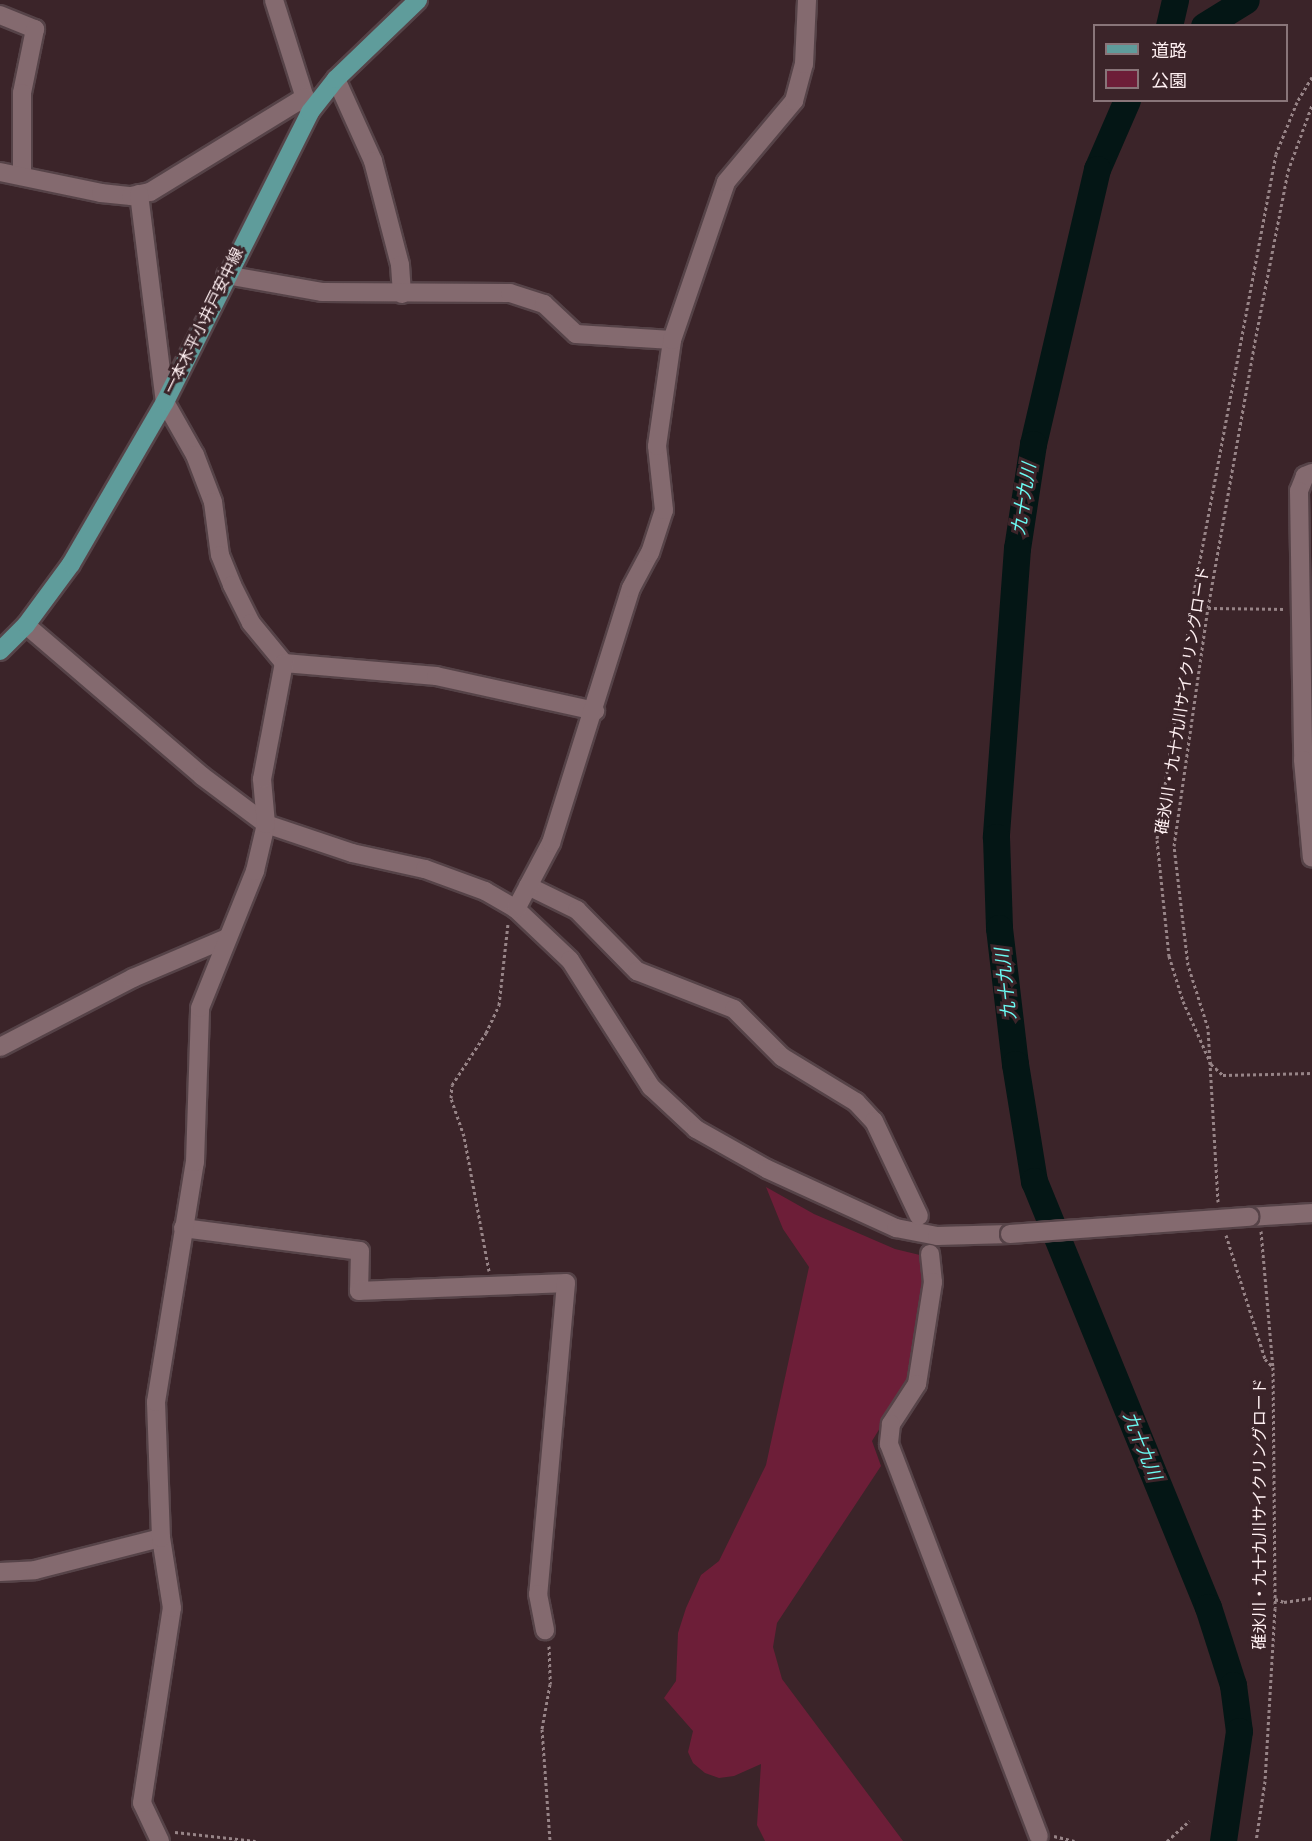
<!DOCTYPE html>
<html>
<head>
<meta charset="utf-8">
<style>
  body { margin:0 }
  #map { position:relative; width:1312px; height:1841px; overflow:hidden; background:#3b2429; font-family:"Fira Sans Condensed","Noto Sans JP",sans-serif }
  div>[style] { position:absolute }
  .green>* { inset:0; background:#6d1e38 }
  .river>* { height:27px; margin:-13.5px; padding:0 13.5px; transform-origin:13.5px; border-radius:13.5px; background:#041615 }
  .path>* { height:3px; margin-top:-1.5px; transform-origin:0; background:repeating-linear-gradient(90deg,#978487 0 3px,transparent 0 6px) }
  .roads { filter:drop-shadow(2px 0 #564348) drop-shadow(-2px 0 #564348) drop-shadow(0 2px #564348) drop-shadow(0 -2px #564348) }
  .minor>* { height:18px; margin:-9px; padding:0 9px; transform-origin:9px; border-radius:9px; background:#846a6f }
  .major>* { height:18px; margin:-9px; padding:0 9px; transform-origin:9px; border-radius:9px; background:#5f9c9b }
  .bridges { filter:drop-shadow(2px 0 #564348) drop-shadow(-2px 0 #564348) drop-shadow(0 2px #564348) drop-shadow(0 -2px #564348) }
  .minor-bridge>* { height:18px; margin:-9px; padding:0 9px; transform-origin:9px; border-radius:9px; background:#846a6f }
  span { translate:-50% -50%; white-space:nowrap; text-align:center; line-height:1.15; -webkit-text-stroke:6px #3b2429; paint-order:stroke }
  .street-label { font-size:16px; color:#feeff1 }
  .water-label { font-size:18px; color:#6bfbf3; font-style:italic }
  .legend { position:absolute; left:1093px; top:24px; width:195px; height:78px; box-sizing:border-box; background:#3b2429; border:2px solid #897579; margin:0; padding:8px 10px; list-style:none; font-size:18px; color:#feeff1 }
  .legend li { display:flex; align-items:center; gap:12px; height:30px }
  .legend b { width:30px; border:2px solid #897579 }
</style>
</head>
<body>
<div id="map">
  <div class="green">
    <div style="clip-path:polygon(766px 1187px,814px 1214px,895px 1249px,924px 1256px,927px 1265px,910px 1379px,872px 1441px,881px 1466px,777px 1623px,773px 1647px,782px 1679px,903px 1841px,765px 1841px,757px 1825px,761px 1764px,734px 1776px,719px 1778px,705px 1773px,693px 1763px,688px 1752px,693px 1731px,664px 1698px,676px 1681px,678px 1633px,686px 1608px,701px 1575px,719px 1561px,766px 1465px,809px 1267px,783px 1229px)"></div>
  </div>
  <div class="river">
    <div style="left:1169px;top:26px;width:27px;rotate:-77deg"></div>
    <div style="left:1204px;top:26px;width:49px;rotate:-31.8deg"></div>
    <div style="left:1127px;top:100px;width:75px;rotate:113.5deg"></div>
    <div style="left:1097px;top:169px;width:282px;rotate:103.1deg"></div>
    <div style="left:1033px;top:444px;width:105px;rotate:98.7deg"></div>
    <div style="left:1017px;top:548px;width:290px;rotate:94.2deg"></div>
    <div style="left:996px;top:837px;width:91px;rotate:88.1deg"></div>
    <div style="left:999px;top:928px;width:137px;rotate:83.3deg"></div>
    <div style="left:1015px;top:1064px;width:119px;rotate:80.8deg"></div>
    <div style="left:1034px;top:1181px;width:460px;rotate:67.8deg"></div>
    <div style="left:1208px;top:1607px;width:82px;rotate:72.2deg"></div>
    <div style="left:1233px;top:1685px;width:46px;rotate:82.6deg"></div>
    <div style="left:1239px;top:1731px;width:111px;rotate:98.3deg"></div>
  </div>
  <div class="path">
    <div style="left:1312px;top:77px;width:29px;rotate:121deg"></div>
    <div style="left:1297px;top:102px;width:56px;rotate:112deg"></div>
    <div style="left:1276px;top:154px;width:452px;rotate:100.6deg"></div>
    <div style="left:1193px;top:598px;width:245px;rotate:98.5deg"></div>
    <div style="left:1157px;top:840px;width:117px;rotate:84.1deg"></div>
    <div style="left:1169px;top:956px;width:47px;rotate:72.7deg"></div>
    <div style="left:1183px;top:1001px;width:69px;rotate:66deg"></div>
    <div style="left:1211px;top:1064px;width:16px;rotate:43deg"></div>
    <div style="left:1223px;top:1075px;width:89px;rotate:-1.3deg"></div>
    <div style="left:1208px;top:608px;width:77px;rotate:0.7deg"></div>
    <div style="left:1218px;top:1202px;width:174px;rotate:-93.3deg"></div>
    <div style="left:1208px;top:1028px;width:66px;rotate:-107.6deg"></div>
    <div style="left:1188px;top:965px;width:120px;rotate:-96.7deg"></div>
    <div style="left:1174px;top:846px;width:240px;rotate:-81.9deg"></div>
    <div style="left:1208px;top:608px;width:276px;rotate:-80deg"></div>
    <div style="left:1256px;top:336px;width:168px;rotate:-79deg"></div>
    <div style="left:1288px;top:171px;width:70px;rotate:-70deg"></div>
    <div style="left:1261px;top:1231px;width:137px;rotate:85deg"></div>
    <div style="left:1226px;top:1235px;width:130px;rotate:72.5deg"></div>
    <div style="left:1265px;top:1359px;width:11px;rotate:45deg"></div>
    <div style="left:1273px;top:1367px;width:241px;rotate:89.5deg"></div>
    <div style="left:1275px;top:1608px;width:173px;rotate:93.3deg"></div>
    <div style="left:1265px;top:1781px;width:61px;rotate:98.5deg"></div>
    <div style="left:489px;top:1271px;width:137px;rotate:-100.5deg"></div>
    <div style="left:464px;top:1136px;width:40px;rotate:-108.9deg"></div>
    <div style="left:451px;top:1098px;width:13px;rotate:-86deg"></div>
    <div style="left:452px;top:1085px;width:62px;rotate:-56.8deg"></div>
    <div style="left:486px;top:1033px;width:31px;rotate:-65deg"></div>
    <div style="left:499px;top:1005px;width:81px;rotate:-83.7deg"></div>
    <div style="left:1275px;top:1599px;width:9px;rotate:18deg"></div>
    <div style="left:1284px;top:1602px;width:28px;rotate:-8deg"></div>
    <div style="left:549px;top:1646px;width:38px;rotate:88deg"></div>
    <div style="left:550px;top:1684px;width:46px;rotate:100.1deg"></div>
    <div style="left:542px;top:1729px;width:112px;rotate:85.9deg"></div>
    <div style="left:175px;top:1832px;width:81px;rotate:6.3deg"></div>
    <div style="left:1054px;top:1836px;width:21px;rotate:14deg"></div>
    <div style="left:1167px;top:1841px;width:30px;rotate:-42deg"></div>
  </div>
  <div class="roads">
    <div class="minor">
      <div style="left:274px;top:0;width:113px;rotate:72.5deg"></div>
      <div style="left:0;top:15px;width:38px;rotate:22deg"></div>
      <div style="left:35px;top:29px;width:65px;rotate:101.5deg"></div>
      <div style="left:22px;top:93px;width:83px;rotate:90deg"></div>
      <div style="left:336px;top:79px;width:90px;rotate:65.7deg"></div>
      <div style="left:373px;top:161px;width:107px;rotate:75.4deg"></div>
      <div style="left:400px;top:265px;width:29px;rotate:86deg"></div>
      <div style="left:0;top:172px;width:103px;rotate:11.7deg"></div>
      <div style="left:101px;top:193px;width:30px;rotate:6deg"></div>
      <div style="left:131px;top:196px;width:19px;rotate:-12deg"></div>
      <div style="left:150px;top:192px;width:182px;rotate:-31.5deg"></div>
      <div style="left:139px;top:194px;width:210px;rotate:82.9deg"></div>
      <div style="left:165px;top:402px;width:61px;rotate:60.5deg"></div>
      <div style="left:195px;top:455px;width:50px;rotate:69deg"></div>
      <div style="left:213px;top:502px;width:53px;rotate:82.5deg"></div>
      <div style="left:220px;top:555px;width:32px;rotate:68deg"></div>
      <div style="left:232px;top:585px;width:42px;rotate:63.4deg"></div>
      <div style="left:251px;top:623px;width:52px;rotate:50.5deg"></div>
      <div style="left:284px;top:663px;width:153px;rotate:4.9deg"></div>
      <div style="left:436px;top:676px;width:163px;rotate:12.4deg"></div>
      <div style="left:226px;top:275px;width:97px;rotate:10deg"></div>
      <div style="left:322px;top:292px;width:188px;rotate:0.3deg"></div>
      <div style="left:510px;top:293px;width:36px;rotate:18deg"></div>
      <div style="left:544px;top:304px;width:44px;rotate:43.2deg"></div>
      <div style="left:576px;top:334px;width:96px;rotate:3.6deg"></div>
      <div style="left:1312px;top:473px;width:8px;rotate:157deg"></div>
      <div style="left:1305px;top:476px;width:16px;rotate:112deg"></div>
      <div style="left:1299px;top:491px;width:269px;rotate:89.1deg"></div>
      <div style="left:1303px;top:760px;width:98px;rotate:84.8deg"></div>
      <div style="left:26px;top:625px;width:232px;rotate:40.6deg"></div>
      <div style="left:202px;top:776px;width:80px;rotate:36.9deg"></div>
      <div style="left:266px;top:824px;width:91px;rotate:18.6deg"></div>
      <div style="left:352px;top:853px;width:75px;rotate:12.4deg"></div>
      <div style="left:425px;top:869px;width:64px;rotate:20.1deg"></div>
      <div style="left:485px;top:891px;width:36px;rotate:30deg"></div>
      <div style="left:516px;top:909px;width:74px;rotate:43.4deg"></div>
      <div style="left:570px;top:960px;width:151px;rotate:57.5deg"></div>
      <div style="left:651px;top:1087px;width:62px;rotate:43deg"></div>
      <div style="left:696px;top:1129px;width:81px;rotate:29.4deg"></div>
      <div style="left:767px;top:1169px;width:142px;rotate:24.6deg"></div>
      <div style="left:896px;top:1228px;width:42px;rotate:11deg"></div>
      <div style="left:937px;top:1236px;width:73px;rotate:-1.6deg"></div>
      <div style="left:528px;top:886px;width:55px;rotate:26.1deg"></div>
      <div style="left:577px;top:910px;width:86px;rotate:45.5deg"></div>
      <div style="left:637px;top:971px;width:104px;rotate:21.4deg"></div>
      <div style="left:734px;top:1009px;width:68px;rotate:45deg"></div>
      <div style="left:782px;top:1057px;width:87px;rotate:31.3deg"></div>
      <div style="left:856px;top:1102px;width:26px;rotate:47deg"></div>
      <div style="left:874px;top:1121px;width:105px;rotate:64.7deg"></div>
      <div style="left:516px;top:909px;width:75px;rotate:-62.1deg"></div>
      <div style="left:551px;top:843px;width:267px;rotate:-72.6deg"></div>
      <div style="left:631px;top:588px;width:40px;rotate:-62deg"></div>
      <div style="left:650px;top:553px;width:45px;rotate:-72deg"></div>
      <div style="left:664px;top:510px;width:64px;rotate:-96.2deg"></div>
      <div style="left:657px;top:446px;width:107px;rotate:-81.9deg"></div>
      <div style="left:672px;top:340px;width:167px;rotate:-71.1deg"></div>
      <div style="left:726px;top:182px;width:106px;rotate:-50deg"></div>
      <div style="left:794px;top:101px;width:38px;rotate:-75deg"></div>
      <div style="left:804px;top:64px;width:64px;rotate:-87.3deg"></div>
      <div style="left:0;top:1047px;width:150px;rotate:-27.4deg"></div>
      <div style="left:133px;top:978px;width:102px;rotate:-23.1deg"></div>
      <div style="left:1249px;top:1217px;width:63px;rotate:-3.6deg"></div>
      <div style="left:183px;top:1228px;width:178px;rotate:7.4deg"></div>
      <div style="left:360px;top:1251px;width:40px;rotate:91.4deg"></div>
      <div style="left:359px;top:1291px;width:207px;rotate:-2.2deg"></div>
      <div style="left:566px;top:1283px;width:312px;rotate:95.1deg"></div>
      <div style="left:538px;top:1594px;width:37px;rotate:79deg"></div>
      <div style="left:930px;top:1254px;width:28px;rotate:84deg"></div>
      <div style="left:933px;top:1282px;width:103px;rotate:98.9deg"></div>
      <div style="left:917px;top:1384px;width:48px;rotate:123deg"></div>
      <div style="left:891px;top:1424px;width:20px;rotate:96deg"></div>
      <div style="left:889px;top:1444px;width:420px;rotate:69.1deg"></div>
      <div style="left:0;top:1572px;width:35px;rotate:-3deg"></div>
      <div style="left:35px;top:1570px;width:130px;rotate:-14.3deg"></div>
      <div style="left:160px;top:1841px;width:42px;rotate:-115.3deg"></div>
      <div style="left:142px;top:1803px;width:197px;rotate:-81.3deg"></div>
      <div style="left:172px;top:1608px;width:71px;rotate:-98.9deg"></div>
      <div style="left:161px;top:1538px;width:136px;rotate:-92.1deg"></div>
      <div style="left:156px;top:1402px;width:243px;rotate:-80.8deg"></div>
      <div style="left:195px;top:1162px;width:154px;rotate:-88.1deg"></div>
      <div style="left:200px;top:1008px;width:148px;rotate:-68.1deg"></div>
      <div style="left:255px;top:871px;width:48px;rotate:-76.8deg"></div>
      <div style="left:266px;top:824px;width:45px;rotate:-95.1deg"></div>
      <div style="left:262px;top:779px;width:118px;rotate:-79.3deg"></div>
    </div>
    <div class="major">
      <div style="left:0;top:651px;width:37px;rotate:-45deg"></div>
      <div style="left:26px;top:625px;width:76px;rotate:-53.6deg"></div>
      <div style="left:71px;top:564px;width:187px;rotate:-59.9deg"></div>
      <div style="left:165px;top:402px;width:324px;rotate:-63.4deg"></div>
      <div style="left:310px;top:112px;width:42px;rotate:-51.8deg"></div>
      <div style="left:336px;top:79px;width:114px;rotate:-43.9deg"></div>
    </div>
  </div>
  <div class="bridges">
    <div class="minor-bridge">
      <div style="left:1010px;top:1234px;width:240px;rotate:-4.1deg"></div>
    </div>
  </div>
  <div class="street-label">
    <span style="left:204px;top:321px;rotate:-64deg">一本木平小井戸安中線</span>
    <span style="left:1183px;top:700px;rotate:-81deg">碓氷川・九十九川サイクリングロード</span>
    <span style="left:1260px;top:1514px;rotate:-90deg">碓氷川・九十九川サイクリングロード</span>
  </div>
  <div class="water-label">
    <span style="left:1024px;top:499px;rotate:-81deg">九十九川</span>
    <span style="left:1006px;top:984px;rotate:-96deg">九十九川</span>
    <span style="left:1142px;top:1446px;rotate:68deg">九十九川</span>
  </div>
  <ul class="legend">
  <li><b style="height:8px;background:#5f9c9b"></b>道路</li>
  <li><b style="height:16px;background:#6d1e38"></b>公園</li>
  </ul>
</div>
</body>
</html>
